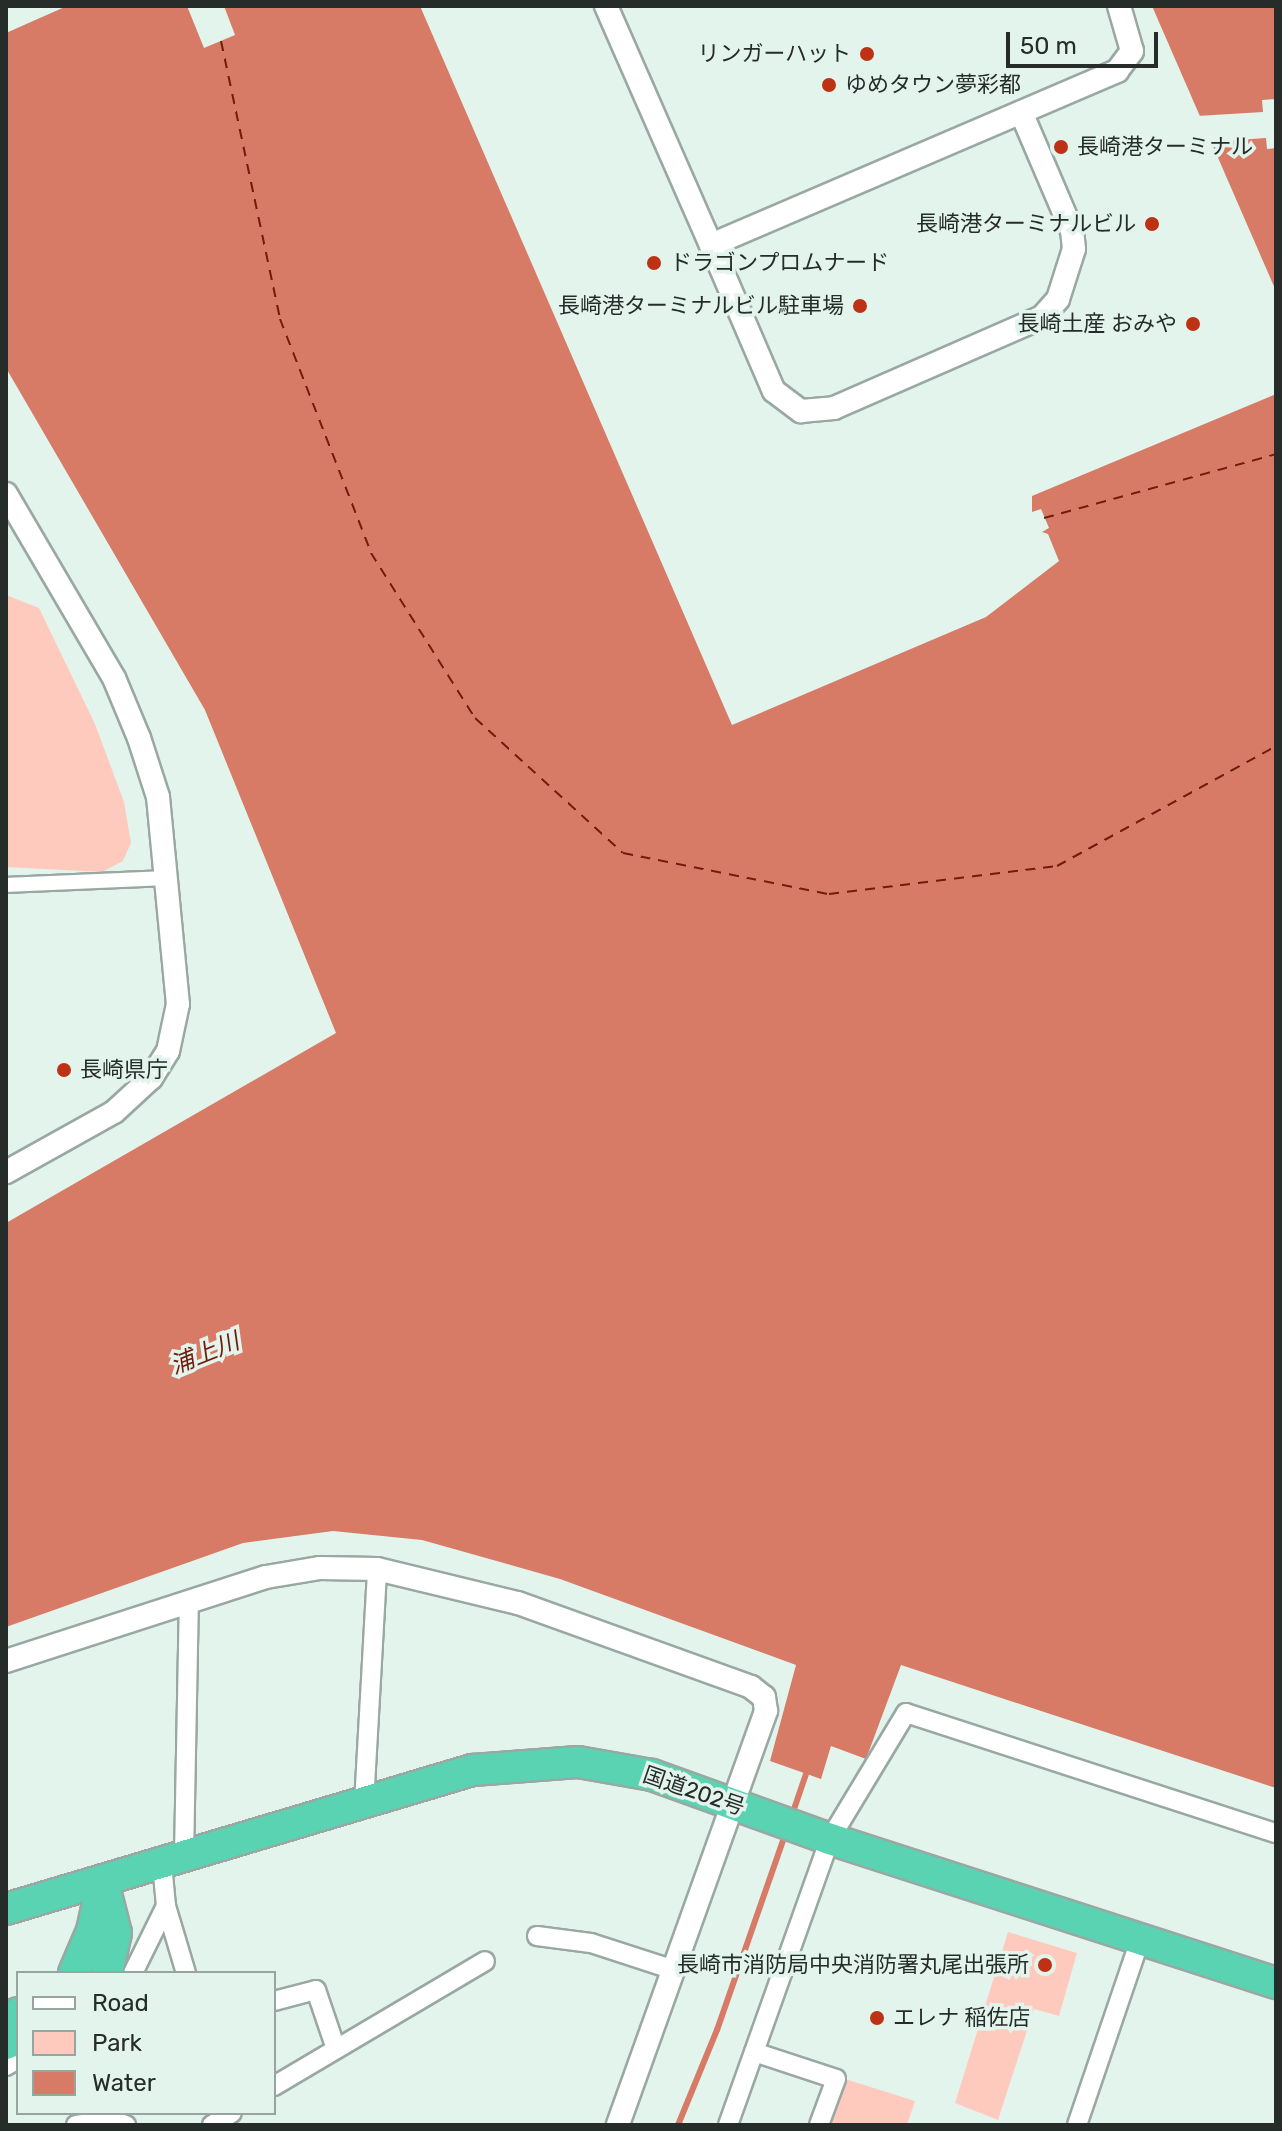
<!DOCTYPE html>
<html>
<head>
<meta charset="utf-8">
<style>
  body { margin:0 }
  #map { position:relative; width:1282px; height:2131px; overflow:hidden; background:#e3f4ed; font-family:Rubik,"Noto Sans JP",sans-serif }
  div>[style] { position:absolute }
  .green>* { inset:0; background:#ffcabe }
  .water>* { inset:0; background:#d77a66 }
  .pier>* { inset:0; background:#e3f4ed }
  .stream>* { height:6px; margin:-3px; padding:0 3px; transform-origin:3px; border-radius:3px; background:#d77a66 }
  .ferry>* { height:2px; margin-top:-1px; transform-origin:0; background:repeating-linear-gradient(90deg,#701c0b 0 10px,transparent 0 18px) }
  .roads { filter:drop-shadow(2px 0 #99a8a2) drop-shadow(-2px 0 #99a8a2) drop-shadow(0 2px #99a8a2) drop-shadow(0 -2px #99a8a2) }
  .pedestrian>* { height:14px; margin:-7px; padding:0 7px; transform-origin:7px; border-radius:7px; background:#fff }
  .minor>* { height:18px; margin:-9px; padding:0 9px; transform-origin:9px; border-radius:9px; background:#fff }
  .tertiary>* { height:22px; margin:-11px; padding:0 11px; transform-origin:11px; border-radius:11px; background:#fff }
  .trunk>* { height:30px; margin:-15px; padding:0 15px; transform-origin:15px; border-radius:15px; background:#5ad3b2 }
  .dots>* { width:22px; height:22px; translate:-50% -50%; box-sizing:border-box; border:4px solid #e3f4ed; border-radius:50% }
  span { translate:-50% -50%; white-space:nowrap; text-align:center; line-height:1.15; -webkit-text-stroke:7px #e3f4ed; paint-order:stroke }
  .poi-label { font-size:22px; color:#262c2a }
  .right { translate:-100% -50%; text-align:right }
  .left { translate:0 -50%; text-align:left }
  .street-label { font-size:22px; color:#262c2a }
  .water-label { font-size:24px; color:#701c0b; font-style:italic }
  .frame { position:absolute; inset:0; border:8px solid #262c2a; pointer-events:none }
  .legend { position:absolute; left:16px; top:1971px; width:260px; height:144px; box-sizing:border-box; background:#e3f4ed; border:2px solid #97a49f; margin:0; padding:10px 14px; list-style:none; font-size:24px; color:#262c2a }
  .legend li { display:flex; align-items:center; gap:16px; height:40px }
  .legend b { width:40px; border:2px solid #97a49f }
  .scale { position:absolute; left:1006px; top:32px; width:152px; height:36px; box-sizing:border-box; border:4px solid #262c2a; border-top:0; padding-left:10px; font-size:24px; line-height:28px; white-space:nowrap; color:#262c2a; -webkit-text-stroke:6px #e3f4ed; paint-order:stroke }
</style>
</head>
<body>
<div id="map">
  <div class="green">
    <div style="clip-path:polygon(6px 595px,39px 608px,95px 724px,124px 802px,131px 843px,123px 861px,102px 872px,6px 867px)"></div>
    <div style="clip-path:polygon(1008px 1932px,1077px 1953px,1059px 2016px,1034px 2009px,998px 2120px,955px 2103px)"></div>
    <div style="clip-path:polygon(845px 2079px,915px 2101px,907px 2125px,828px 2125px)"></div>
  </div>
  <div class="water">
    <div style="clip-path:polygon(67px 6px,420px 6px,732px 725px,986px 617px,1059px 561px,1048px 534px,1042px 532px,1049px 528px,1041px 509px,1032px 512px,1032px 496px,1276px 394px,1276px 1788px,901px 1665px,866px 1759px,831px 1746px,821px 1779px,770px 1761px,796px 1665px,560px 1579px,422px 1540px,333px 1531px,243px 1543px,6px 1627px,6px 1223px,336px 1033px,205px 710px,6px 368px,6px 33px)"></div>
    <div style="clip-path:polygon(1152px 6px,1276px 6px,1276px 291px)"></div>
  </div>
  <div class="pier">
    <div style="clip-path:polygon(187px 6px,224px 6px,235px 35px,204px 48px)"></div>
    <div style="clip-path:polygon(1276px 99px,1276px 148px,1267px 149px,1266px 138px,1207px 142px,1197px 116px,1263px 112px,1262px 100px)"></div>
  </div>
  <div class="stream">
    <div style="left:791px;top:1818px;width:46px;rotate:-71.2deg"></div>
    <div style="left:678px;top:2125px;width:103px;rotate:-67.7deg"></div>
    <div style="left:717px;top:2030px;width:210px;rotate:-70.8deg"></div>
  </div>
  <div class="ferry">
    <div style="left:221px;top:41px;width:284px;rotate:78deg"></div>
    <div style="left:280px;top:319px;width:251px;rotate:68.7deg"></div>
    <div style="left:371px;top:553px;width:195px;rotate:57.8deg"></div>
    <div style="left:475px;top:718px;width:200px;rotate:42.4deg"></div>
    <div style="left:623px;top:853px;width:210px;rotate:11.3deg"></div>
    <div style="left:829px;top:894px;width:230px;rotate:-7deg"></div>
    <div style="left:1057px;top:866px;width:250px;rotate:-28.7deg"></div>
    <div style="left:1044px;top:518px;width:241px;rotate:-15.4deg"></div>
  </div>
  <div class="roads">
    <div class="pedestrian">
      <div style="left:6px;top:885px;width:160px;rotate:-2.5deg"></div>
    </div>
    <div class="minor">
      <div style="left:364px;top:1804px;width:235px;rotate:-86.8deg"></div>
      <div style="left:184px;top:1856px;width:253px;rotate:-88.9deg"></div>
      <div style="left:166px;top:1906px;width:70px;rotate:73.4deg"></div>
      <div style="left:537px;top:1936px;width:54px;rotate:7.4deg"></div>
      <div style="left:591px;top:1943px;width:87px;rotate:18deg"></div>
      <div style="left:133px;top:1973px;width:75px;rotate:-63.8deg"></div>
      <div style="left:166px;top:1906px;width:42px;rotate:-95.4deg"></div>
      <div style="left:274px;top:2001px;width:43px;rotate:-14.7deg"></div>
      <div style="left:316px;top:1990px;width:62px;rotate:71.3deg"></div>
      <div style="left:754px;top:2052px;width:86px;rotate:18.2deg"></div>
      <div style="left:836px;top:2079px;width:49px;rotate:110.3deg"></div>
      <div style="left:6px;top:2066px;width:14px;rotate:-30deg"></div>
      <div style="left:274px;top:2086px;width:245px;rotate:-30.6deg"></div>
      <div style="left:76px;top:2125px;width:36px;rotate:-8deg"></div>
      <div style="left:112px;top:2120px;width:15px;rotate:20deg"></div>
      <div style="left:212px;top:2125px;width:23px;rotate:-31deg"></div>
      <div style="left:728px;top:2125px;width:304px;rotate:-70.4deg"></div>
      <div style="left:830px;top:1839px;width:147px;rotate:-58.9deg"></div>
      <div style="left:906px;top:1713px;width:389px;rotate:18deg"></div>
      <div style="left:1077px;top:2125px;width:195px;rotate:-71.2deg"></div>
    </div>
    <div class="tertiary">
      <div style="left:606px;top:6px;width:261px;rotate:66.3deg"></div>
      <div style="left:711px;top:245px;width:442px;rotate:-23.2deg"></div>
      <div style="left:1117px;top:71px;width:25px;rotate:-53deg"></div>
      <div style="left:1132px;top:51px;width:47px;rotate:-106.1deg"></div>
      <div style="left:711px;top:245px;width:159px;rotate:66.7deg"></div>
      <div style="left:774px;top:391px;width:34px;rotate:37deg"></div>
      <div style="left:801px;top:411px;width:33px;rotate:-5deg"></div>
      <div style="left:834px;top:408px;width:227px;rotate:-23.6deg"></div>
      <div style="left:1042px;top:317px;width:24px;rotate:-48deg"></div>
      <div style="left:1058px;top:299px;width:52px;rotate:-72.3deg"></div>
      <div style="left:1074px;top:249px;width:18px;rotate:-96deg"></div>
      <div style="left:1072px;top:231px;width:129px;rotate:-113.2deg"></div>
      <div style="left:6px;top:494px;width:213px;rotate:59.6deg"></div>
      <div style="left:114px;top:678px;width:65px;rotate:67.4deg"></div>
      <div style="left:139px;top:738px;width:62px;rotate:72.1deg"></div>
      <div style="left:158px;top:797px;width:208px;rotate:84.5deg"></div>
      <div style="left:178px;top:1004px;width:48px;rotate:102deg"></div>
      <div style="left:168px;top:1051px;width:32px;rotate:122deg"></div>
      <div style="left:151px;top:1078px;width:50px;rotate:137.4deg"></div>
      <div style="left:114px;top:1112px;width:124px;rotate:150.9deg"></div>
      <div style="left:6px;top:1661px;width:273px;rotate:-17.9deg"></div>
      <div style="left:266px;top:1577px;width:55px;rotate:-9.5deg"></div>
      <div style="left:320px;top:1568px;width:57px;rotate:1deg"></div>
      <div style="left:377px;top:1569px;width:145px;rotate:13.6deg"></div>
      <div style="left:518px;top:1603px;width:248px;rotate:19.8deg"></div>
      <div style="left:751px;top:1687px;width:16px;rotate:38deg"></div>
      <div style="left:764px;top:1697px;width:14px;rotate:82deg"></div>
      <div style="left:766px;top:1711px;width:440px;rotate:109.7deg"></div>
    </div>
    <div class="trunk">
      <div style="left:105px;top:1890px;width:44px;rotate:75.7deg"></div>
      <div style="left:116px;top:1933px;width:41px;rotate:102.7deg"></div>
      <div style="left:6px;top:1909px;width:487px;rotate:-16.6deg"></div>
      <div style="left:473px;top:1770px;width:105px;rotate:-4.4deg"></div>
      <div style="left:578px;top:1762px;width:75px;rotate:10deg"></div>
      <div style="left:652px;top:1775px;width:189px;rotate:19.8deg"></div>
      <div style="left:830px;top:1839px;width:469px;rotate:17.9deg"></div>
      <div style="left:74px;top:1973px;width:46px;rotate:-66.8deg"></div>
      <div style="left:92px;top:1931px;width:52px;rotate:-77.8deg"></div>
      <div style="left:6px;top:2020px;width:14px;rotate:-30deg"></div>
      <div style="left:6px;top:2044px;width:13px;rotate:-23deg"></div>
    </div>
  </div>
  <div class="dots">
    <div style="left:867px;top:54px;background:#bd3214"></div>
    <div style="left:829px;top:85px;background:#bd3214"></div>
    <div style="left:1061px;top:147px;background:#bd3214"></div>
    <div style="left:1152px;top:224px;background:#bd3214"></div>
    <div style="left:654px;top:263px;background:#bd3214"></div>
    <div style="left:860px;top:306px;background:#bd3214"></div>
    <div style="left:1193px;top:324px;background:#bd3214"></div>
    <div style="left:64px;top:1070px;background:#bd3214"></div>
    <div style="left:1045px;top:1965px;background:#bd3214"></div>
    <div style="left:877px;top:2018px;background:#bd3214"></div>
  </div>
  <div class="poi-label">
    <span class="right" style="left:851px;top:54px">リンガーハット</span>
    <span class="left" style="left:845px;top:85px">ゆめタウン夢彩都</span>
    <span class="left" style="left:1077px;top:147px">長崎港ターミナル</span>
    <span class="right" style="left:1136px;top:224px">長崎港ターミナルビル</span>
    <span class="left" style="left:670px;top:263px">ドラゴンプロムナード</span>
    <span class="right" style="left:844px;top:306px">長崎港ターミナルビル駐車場</span>
    <span class="right" style="left:1177px;top:324px">長崎土産 おみや</span>
    <span class="left" style="left:80px;top:1070px">長崎県庁</span>
    <span class="right" style="left:1029px;top:1965px">長崎市消防局中央消防署丸尾出張所</span>
    <span class="left" style="left:893px;top:2018px">エレナ 稲佐店</span>
  </div>
  <div class="street-label">
    <span style="left:694px;top:1791px;rotate:19deg">国道202号</span>
  </div>
  <div class="water-label">
    <span style="left:205px;top:1354px;rotate:-22deg">浦上川</span>
  </div>
  <div class="frame"></div>
  <ul class="legend">
  <li><b style="height:10px;background:#fff"></b>Road</li>
  <li><b style="height:22px;background:#ffcabe"></b>Park</li>
  <li><b style="height:22px;background:#d77a66"></b>Water</li>
  </ul>
  <div class="scale">50 m</div>
</div>
</body>
</html>
